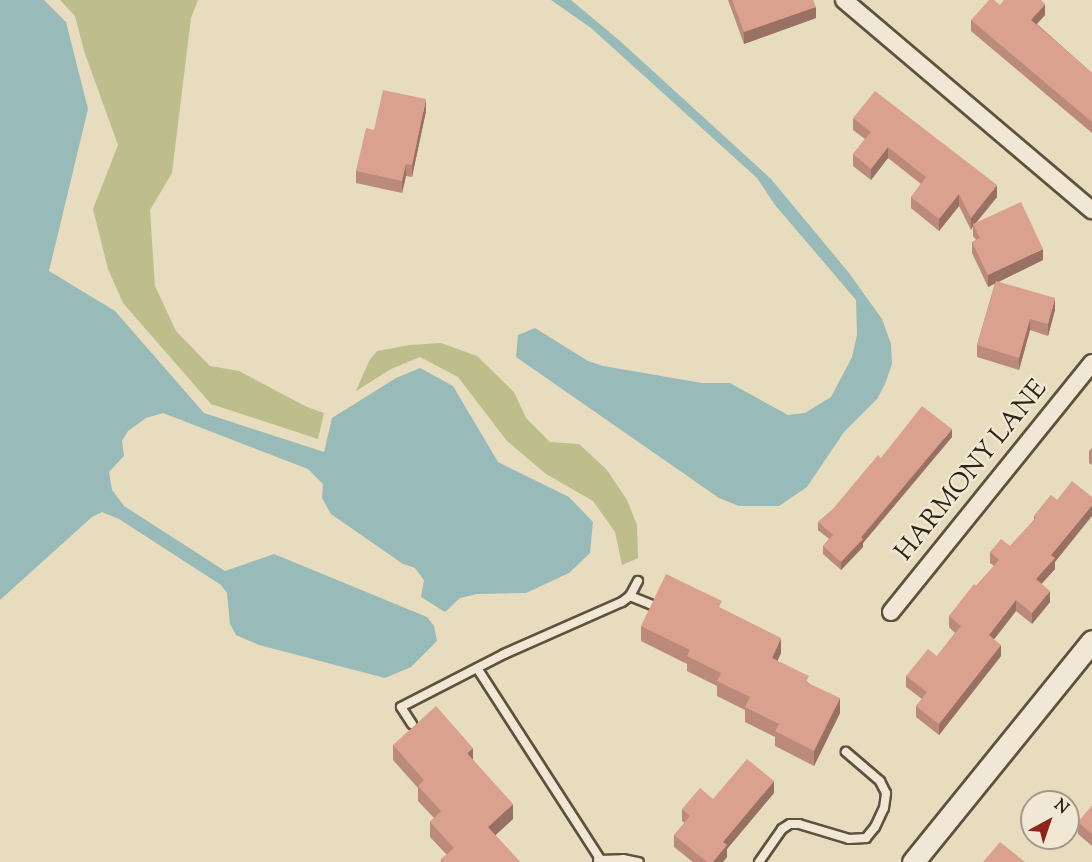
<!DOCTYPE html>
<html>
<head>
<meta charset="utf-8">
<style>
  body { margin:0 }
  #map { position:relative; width:1092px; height:862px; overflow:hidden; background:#e8dcbe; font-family:"Sorts Mill Goudy",serif }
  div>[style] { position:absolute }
  .green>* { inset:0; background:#bdbe8c }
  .water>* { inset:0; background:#98bab8 }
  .roads { filter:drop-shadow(2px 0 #5f513d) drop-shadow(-2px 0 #5f513d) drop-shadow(0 2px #5f513d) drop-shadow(0 -2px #5f513d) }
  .service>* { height:8px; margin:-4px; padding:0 4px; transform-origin:4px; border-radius:4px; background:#f0e8d5 }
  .minor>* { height:16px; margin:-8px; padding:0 8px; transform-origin:8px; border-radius:8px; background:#f0e8d5 }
  .tertiary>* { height:21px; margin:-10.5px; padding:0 10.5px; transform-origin:10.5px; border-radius:10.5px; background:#f0e8d5 }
  .wall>* { inset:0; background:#bb8a7b }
  .shaded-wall>* { inset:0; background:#997164 }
  .building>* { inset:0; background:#daa18f }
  span { translate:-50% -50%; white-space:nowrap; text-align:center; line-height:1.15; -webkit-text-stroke:5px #f0e8d5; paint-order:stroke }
  .street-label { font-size:26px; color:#312312 }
  .north { position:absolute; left:1020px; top:790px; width:60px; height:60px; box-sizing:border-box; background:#f0e8d5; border:2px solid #a49987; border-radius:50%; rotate:40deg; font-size:16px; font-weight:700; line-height:24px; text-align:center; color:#312312 }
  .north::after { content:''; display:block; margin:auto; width:21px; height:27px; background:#8f2418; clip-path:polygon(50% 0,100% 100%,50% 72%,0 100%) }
</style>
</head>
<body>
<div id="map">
  <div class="green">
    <div style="clip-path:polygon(60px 0,198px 0,191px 18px,172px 173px,150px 210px,155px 286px,176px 331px,210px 366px,239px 371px,307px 407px,324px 413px,318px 439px,211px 404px,123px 303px,108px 269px,93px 209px,118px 145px,84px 51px,75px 16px)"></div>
    <div style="clip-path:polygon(441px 343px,477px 356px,514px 392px,526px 418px,550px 442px,579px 444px,607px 470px,627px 500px,637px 525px,638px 558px,620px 566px,622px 565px,615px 532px,593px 501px,546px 474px,507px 441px,458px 377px,420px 357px,391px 369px,356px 391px,369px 361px,377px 351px,410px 345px)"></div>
  </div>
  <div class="water">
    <div style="clip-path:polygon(0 0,44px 0,66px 22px,88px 109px,49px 271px,115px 311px,204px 413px,324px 452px,332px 418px,396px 378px,420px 368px,453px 386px,498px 462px,569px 497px,593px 522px,590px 553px,569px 573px,526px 593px,477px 594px,460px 598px,445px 612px,421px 597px,424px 580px,415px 568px,403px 564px,331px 514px,322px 498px,323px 484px,308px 469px,163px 413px,146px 418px,128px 431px,122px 441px,124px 456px,109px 472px,112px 490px,124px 506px,225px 571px,274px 554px,427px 617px,434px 626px,437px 641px,411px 667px,385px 678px,259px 645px,236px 635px,230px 624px,227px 593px,221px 585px,119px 519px,102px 512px,92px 517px,0 600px)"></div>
    <div style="clip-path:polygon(551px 0,571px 0,620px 41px,771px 179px,849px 273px,882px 319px,891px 344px,892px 364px,885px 384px,877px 399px,844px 432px,807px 487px,779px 506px,739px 506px,719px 498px,516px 357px,518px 335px,535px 328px,588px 361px,603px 366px,702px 383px,730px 383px,788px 415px,805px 413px,831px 397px,852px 357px,857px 335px,856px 300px,775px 205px,757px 178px,591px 28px)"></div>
  </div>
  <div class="roads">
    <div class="service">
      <div style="left:630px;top:596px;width:24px;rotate:22deg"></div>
      <div style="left:477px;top:668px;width:231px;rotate:57.2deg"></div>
      <div style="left:412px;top:724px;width:20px;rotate:-123deg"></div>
      <div style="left:401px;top:707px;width:116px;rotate:-27.2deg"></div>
      <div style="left:504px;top:654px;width:129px;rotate:-23.8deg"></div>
      <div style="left:622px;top:602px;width:10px;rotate:-37deg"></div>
      <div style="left:630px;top:596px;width:17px;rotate:-62deg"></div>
      <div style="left:598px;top:860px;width:25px;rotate:-2deg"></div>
      <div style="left:623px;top:859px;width:16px;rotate:11deg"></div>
      <div style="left:759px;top:862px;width:40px;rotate:-55.1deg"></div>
      <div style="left:782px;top:829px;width:9px;rotate:-32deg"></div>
      <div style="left:790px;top:824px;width:9px"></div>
      <div style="left:799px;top:824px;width:52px;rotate:16.7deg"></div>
      <div style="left:849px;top:839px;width:17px;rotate:-3deg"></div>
      <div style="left:866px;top:838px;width:14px;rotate:-51deg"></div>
      <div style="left:875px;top:827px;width:21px;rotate:-65deg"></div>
      <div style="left:884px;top:808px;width:15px;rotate:-82deg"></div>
      <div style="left:886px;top:793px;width:13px;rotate:-117deg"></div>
      <div style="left:880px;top:781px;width:45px;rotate:-139.5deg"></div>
    </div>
    <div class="minor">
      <div style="left:844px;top:0;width:325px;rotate:40.3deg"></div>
      <div style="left:891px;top:612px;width:320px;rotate:-51.1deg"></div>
    </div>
    <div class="tertiary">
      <div style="left:913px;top:862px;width:284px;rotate:-51deg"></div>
    </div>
  </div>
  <div class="wall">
    <div style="clip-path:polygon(728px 0,813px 0,816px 18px,744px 44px)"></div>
    <div style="clip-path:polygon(1000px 5px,1045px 15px,1037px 24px,1092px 73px,1092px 133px,971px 31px,971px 20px)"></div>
    <div style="clip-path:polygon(426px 111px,412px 177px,406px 176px,402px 193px,356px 183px,356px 171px,374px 130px)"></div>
    <div style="clip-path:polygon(853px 118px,997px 197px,976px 223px,1043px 260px,998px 282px,1055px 310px,1048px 336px,1030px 330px,1019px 370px,977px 357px,977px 345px,995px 283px,988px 287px,972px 253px,972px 242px,976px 240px,973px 236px,973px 226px,971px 230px,959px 206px,939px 231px,911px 208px,911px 197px,921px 184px,888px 158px,871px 180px,853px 166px,853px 154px,865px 139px,853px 130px)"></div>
    <div style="clip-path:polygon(952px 437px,863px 543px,863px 547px,841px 570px,823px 554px,823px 546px,829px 539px,818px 530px,818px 522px,832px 510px,881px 458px)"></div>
    <div style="clip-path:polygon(1092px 448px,1092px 465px,1089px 463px,1089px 451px)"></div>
    <div style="clip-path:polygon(1051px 495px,1055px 569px,1041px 584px,1050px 602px,1032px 624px,1016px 611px,994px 639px,1001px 656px,939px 735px,916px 717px,916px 706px,922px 699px,906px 687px,906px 676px,937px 656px,955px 633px,949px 627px,949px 616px,994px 566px,990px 563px,990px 552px,1010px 546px,1034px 520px,1034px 516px)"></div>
    <div style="clip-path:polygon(722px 609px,781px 653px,777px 661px,809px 683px,840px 713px,814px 766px,775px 746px,775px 737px,745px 722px,745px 710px,717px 696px,717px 686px,687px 671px,687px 664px,641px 641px,641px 626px)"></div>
    <div style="clip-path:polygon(393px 745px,473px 760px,513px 819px,495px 835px,520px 862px,441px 862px,441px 859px,447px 855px,430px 837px,430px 822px,434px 818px,418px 801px,418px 788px,393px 760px)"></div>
    <div style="clip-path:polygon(774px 793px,727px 849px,727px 857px,723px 862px,693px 862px,674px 847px,674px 835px,685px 823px,682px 821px,682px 809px,713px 799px)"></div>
    <div style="clip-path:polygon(1092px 806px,1092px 846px,1078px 834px,1078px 822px)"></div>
  </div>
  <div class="shaded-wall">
    <div style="clip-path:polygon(1045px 4px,1045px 15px,1031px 30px,1031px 20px)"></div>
    <div style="clip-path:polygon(816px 7px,816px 18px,744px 44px,744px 32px)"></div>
    <div style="clip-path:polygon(426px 99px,426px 111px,412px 177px,412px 165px)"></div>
    <div style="clip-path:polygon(888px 147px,888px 158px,871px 180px,871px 169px)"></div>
    <div style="clip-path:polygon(406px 164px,406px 176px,402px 193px,402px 181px)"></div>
    <div style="clip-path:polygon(997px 185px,997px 197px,974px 225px,973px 224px,973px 226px,971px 230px,971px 218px)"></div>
    <div style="clip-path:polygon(959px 194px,959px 206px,939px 231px,939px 219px)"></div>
    <div style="clip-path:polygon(1043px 249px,1043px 260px,988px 287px,988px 275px)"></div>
    <div style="clip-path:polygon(1055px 298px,1055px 310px,1048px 336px,1048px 324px)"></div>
    <div style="clip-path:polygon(1030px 319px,1030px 330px,1019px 370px,1019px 358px)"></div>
    <div style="clip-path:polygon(952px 429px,952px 437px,863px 543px,863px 547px,841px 570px,841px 562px)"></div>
    <div style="clip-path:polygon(1092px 505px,1092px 516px,1055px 562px,1055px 569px,1036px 590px,1036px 579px,1051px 555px)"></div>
    <div style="clip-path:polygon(1050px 591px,1050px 602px,1032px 624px,1032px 613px)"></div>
    <div style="clip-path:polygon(1016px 600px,1016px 611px,989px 646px,989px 635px)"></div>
    <div style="clip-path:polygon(781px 638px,781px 653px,772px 673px,772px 658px)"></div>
    <div style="clip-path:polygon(1001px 645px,1001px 656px,939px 735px,939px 724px)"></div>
    <div style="clip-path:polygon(840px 698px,840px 713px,814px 766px,814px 751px)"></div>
    <div style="clip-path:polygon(473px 748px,473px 763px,467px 753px)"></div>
    <div style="clip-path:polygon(774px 781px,774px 793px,727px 849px,727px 857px,723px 862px,713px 862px,723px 842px)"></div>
    <div style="clip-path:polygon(513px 804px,513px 819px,488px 842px,488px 827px)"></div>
  </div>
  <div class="building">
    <div style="clip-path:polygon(732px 0,813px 0,816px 7px,744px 32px)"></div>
    <div style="clip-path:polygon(989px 0,994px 0,1000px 5px,1004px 0,1041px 0,1045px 4px,1031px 20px,1092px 73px,1092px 122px,971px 20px)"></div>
    <div style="clip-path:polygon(383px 90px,426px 99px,412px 165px,406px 164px,402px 181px,356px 171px,366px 128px,374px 130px)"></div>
    <div style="clip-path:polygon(875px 91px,997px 185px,971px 218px,959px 194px,939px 219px,911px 197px,926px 177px,888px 147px,871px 169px,853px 154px,871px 132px,853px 118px)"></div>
    <div style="clip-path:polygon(1021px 202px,1043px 249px,988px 275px,972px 242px,980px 238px,973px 224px)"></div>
    <div style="clip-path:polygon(996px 281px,1055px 298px,1048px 324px,1030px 319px,1019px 358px,977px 345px)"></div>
    <div style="clip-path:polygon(922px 406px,952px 429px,861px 537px,863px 539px,841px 562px,823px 546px,833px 535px,818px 522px,832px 510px,878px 455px,881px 458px)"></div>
    <div style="clip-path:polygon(1072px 481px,1092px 497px,1092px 505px,1051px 555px,1055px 558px,1036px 579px,1050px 591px,1032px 613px,1016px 600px,989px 635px,1001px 645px,939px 724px,916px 706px,927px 692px,906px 676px,928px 649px,937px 656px,961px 626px,949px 616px,974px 584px,977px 586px,999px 560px,990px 552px,1001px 539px,1010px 546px,1036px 518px,1034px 516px,1051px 495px,1057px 500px)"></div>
    <div style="clip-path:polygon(666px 574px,722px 601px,719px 607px,781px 638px,772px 658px,809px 676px,806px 682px,840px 698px,814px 751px,775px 731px,779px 724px,745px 707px,750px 697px,717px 681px,721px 673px,687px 656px,690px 650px,641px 626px)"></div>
    <div style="clip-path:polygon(436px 706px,473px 748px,467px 753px,513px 804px,488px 827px,520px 862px,444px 862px,441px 859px,454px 848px,430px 822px,441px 811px,418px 786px,424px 780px,393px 745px)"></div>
    <div style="clip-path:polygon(747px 759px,774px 781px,723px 842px,727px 845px,713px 862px,707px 862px,674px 835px,690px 816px,682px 809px,700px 788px,713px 799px)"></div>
    <div style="clip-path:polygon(1092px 806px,1092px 834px,1078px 822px)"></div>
    <div style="clip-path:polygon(1000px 842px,1025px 862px,983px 862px)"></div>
  </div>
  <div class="street-label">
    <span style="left:972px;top:471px;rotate:-51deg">HARMONY LANE</span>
  </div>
  <div class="north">N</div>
</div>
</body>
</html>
